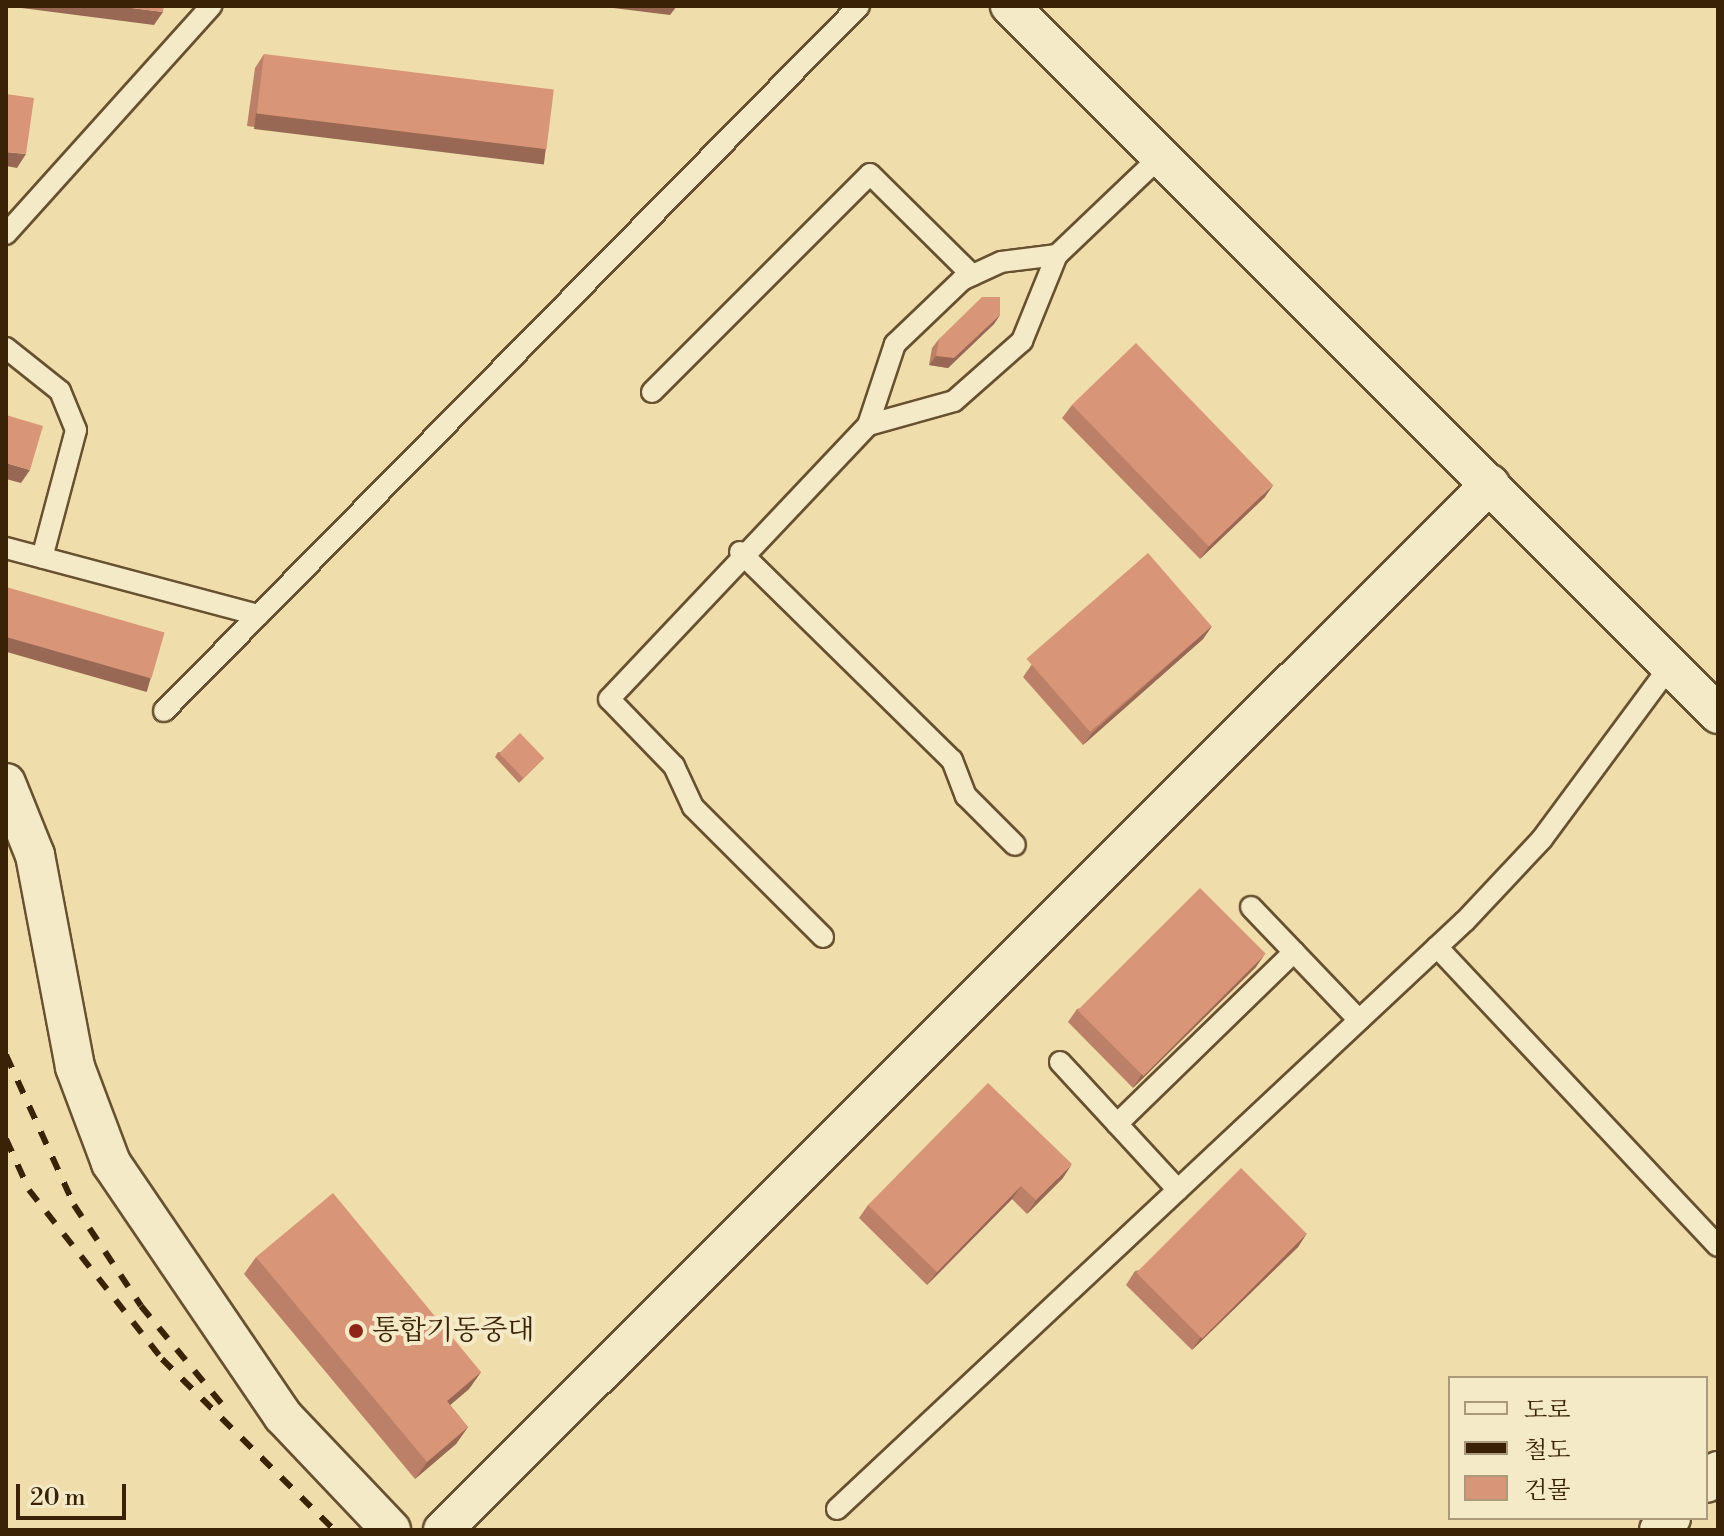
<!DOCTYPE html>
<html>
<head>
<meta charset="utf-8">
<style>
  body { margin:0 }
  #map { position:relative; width:1724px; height:1536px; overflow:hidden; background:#efdeab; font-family:"Libre Bodoni","Noto Serif KR",serif }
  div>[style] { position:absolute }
  .roads { filter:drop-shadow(2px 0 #675130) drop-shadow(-2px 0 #675130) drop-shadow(0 2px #675130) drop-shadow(0 -2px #675130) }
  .lane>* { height:20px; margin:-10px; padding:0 10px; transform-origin:10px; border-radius:10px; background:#f5eac8 }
  .street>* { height:38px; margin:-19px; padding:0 19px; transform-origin:19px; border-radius:19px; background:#f5eac8 }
  .rail>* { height:6px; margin-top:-3px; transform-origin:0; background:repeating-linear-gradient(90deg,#3a2207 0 14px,transparent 0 28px) }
  .wall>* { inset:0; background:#bb8067 }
  .shaded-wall>* { inset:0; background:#986854; transform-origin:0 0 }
  .building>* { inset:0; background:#d99578; transform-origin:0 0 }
  .dots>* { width:22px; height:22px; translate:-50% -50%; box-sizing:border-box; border:4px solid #f5eac8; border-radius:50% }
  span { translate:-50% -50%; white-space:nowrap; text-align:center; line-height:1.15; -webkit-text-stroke:8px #f5eac8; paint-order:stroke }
  .poi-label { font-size:28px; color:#3a2207 }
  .left { translate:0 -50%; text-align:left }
  .frame { position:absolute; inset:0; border:8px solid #3a2207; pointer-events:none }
  .legend { position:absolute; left:1448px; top:1376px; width:260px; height:144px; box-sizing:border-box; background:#f5eac8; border:2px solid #aa9a7b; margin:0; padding:10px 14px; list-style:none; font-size:24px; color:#3a2207 }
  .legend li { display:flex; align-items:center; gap:16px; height:40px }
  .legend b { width:40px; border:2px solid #aa9a7b }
  .scale { position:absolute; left:16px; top:1484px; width:110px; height:36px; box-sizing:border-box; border:4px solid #3a2207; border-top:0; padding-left:10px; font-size:24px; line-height:28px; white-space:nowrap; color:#3a2207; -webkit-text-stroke:6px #f5eac8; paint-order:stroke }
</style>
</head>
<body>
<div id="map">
  <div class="roads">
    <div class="lane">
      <div style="left:6px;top:234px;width:307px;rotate:-48deg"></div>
      <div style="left:1057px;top:255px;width:56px;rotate:172.9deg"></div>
      <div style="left:1001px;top:262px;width:43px;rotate:155.2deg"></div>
      <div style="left:962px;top:280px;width:93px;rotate:136.3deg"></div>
      <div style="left:895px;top:344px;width:85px;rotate:108.4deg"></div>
      <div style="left:868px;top:425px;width:89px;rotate:-15.6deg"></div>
      <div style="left:954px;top:401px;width:91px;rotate:-41.4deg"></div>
      <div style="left:1022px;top:341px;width:93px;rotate:-67.9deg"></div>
      <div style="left:1057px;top:255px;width:144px;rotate:-43.6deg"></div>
      <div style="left:6px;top:348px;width:69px;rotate:38.5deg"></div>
      <div style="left:60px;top:391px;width:42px;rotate:67.7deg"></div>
      <div style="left:76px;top:430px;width:132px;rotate:104.9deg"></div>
      <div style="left:652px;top:392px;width:308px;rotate:-45deg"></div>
      <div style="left:870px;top:174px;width:144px;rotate:44.7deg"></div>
      <div style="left:6px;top:548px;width:261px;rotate:14.9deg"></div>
      <div style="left:740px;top:552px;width:297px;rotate:44.5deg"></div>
      <div style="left:952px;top:760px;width:39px;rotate:69deg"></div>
      <div style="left:966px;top:796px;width:69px;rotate:45deg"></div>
      <div style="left:164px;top:711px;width:990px;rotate:-45.41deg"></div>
      <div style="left:1251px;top:907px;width:156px;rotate:46.3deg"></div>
      <div style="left:823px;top:937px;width:184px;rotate:-135deg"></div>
      <div style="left:693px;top:807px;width:45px;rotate:-114.9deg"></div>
      <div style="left:674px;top:766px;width:93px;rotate:-134.1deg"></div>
      <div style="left:609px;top:699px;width:377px;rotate:-46.6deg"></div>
      <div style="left:1437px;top:947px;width:410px;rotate:46.8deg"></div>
      <div style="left:1060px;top:1062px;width:174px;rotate:47.3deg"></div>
      <div style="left:1117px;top:1124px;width:247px;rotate:-44.2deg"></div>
      <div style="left:837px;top:1509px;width:860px;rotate:-43.12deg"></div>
      <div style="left:1465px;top:921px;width:112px;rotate:-46.8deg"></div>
      <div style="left:1542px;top:839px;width:215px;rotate:-53.5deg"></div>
    </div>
    <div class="street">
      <div style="left:1010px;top:6px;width:1001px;rotate:45deg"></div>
      <div style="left:6px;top:783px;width:78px;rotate:68.1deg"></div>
      <div style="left:35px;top:855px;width:216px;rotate:79.3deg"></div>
      <div style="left:75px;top:1067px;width:103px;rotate:69.4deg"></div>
      <div style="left:111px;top:1163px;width:306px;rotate:55.8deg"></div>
      <div style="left:283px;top:1416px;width:157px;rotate:46.5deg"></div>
      <div style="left:1706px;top:1483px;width:17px;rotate:-45deg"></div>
      <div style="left:443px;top:1530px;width:1480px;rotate:-44.97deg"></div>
      <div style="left:1659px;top:1530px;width:17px;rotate:-45deg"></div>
    </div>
  </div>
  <div class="rail">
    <div style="left:6px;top:1055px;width:165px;rotate:65.6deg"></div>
    <div style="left:74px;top:1205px;width:121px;rotate:56.4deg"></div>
    <div style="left:141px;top:1306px;width:126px;rotate:50.5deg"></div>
    <div style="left:6px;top:1139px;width:56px;rotate:65.7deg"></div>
    <div style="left:29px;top:1190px;width:215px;rotate:51.8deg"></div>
    <div style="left:162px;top:1359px;width:243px;rotate:44.8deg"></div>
  </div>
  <div class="wall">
    <div style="clip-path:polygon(264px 54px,537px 163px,247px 126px,255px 68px)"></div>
    <div style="clip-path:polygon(1000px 315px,994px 324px,948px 368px,929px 365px,932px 348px,939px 339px)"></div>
    <div style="clip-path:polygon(1072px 405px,1265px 497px,1200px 559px,1062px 418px)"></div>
    <div style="clip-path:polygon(1212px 626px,1203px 639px,1083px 745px,1023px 677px,1032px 664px)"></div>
    <div style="clip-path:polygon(498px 752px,544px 758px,519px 783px,495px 757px)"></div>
    <div style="clip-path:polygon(1256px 967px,1133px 1088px,1068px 1022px,1077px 1009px)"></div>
    <div style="clip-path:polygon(1063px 1178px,1027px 1214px,1012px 1199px,927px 1285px,859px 1218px,868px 1205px)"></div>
    <div style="clip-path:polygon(1307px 1233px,1298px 1247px,1192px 1350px,1126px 1285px,1135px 1271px)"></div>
    <div style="clip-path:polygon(256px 1257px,481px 1372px,469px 1389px,450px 1405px,468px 1427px,456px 1444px,415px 1479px,244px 1274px)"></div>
  </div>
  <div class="shaded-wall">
    <div style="clip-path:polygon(6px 6px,116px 6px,163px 12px,154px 25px)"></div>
    <div style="clip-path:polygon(597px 6px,677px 6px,670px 15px)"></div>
    <div style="left:256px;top:113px;width:292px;height:16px;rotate:7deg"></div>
    <div style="clip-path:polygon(6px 152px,26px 154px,17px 168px,6px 166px)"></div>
    <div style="clip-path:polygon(1000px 315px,994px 324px,948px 368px,929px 365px,936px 356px)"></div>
    <div style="clip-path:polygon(6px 463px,30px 470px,21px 483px,6px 479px)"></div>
    <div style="clip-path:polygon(1274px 484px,1265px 497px,1200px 559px,1209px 546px)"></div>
    <div style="clip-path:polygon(1212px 626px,1203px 639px,1083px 745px,1093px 732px)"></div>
    <div style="left:6px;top:635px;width:151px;height:16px;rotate:16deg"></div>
    <div style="clip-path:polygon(1265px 954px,1256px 967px,1133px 1088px,1142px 1074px)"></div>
    <div style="clip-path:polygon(1072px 1164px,1063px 1178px,1027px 1214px,1036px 1200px)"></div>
    <div style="clip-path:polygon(1021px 1186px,1012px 1199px,927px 1285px,937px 1272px)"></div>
    <div style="clip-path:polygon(1307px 1233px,1298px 1247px,1192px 1350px,1201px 1337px)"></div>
    <div style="clip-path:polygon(481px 1372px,469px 1389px,435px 1418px,447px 1401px)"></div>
    <div style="clip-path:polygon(468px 1427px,456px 1444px,415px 1479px,427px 1462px)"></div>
  </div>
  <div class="building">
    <div style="clip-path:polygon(116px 6px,164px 6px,163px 12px)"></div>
    <div style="left:264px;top:54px;width:292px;height:60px;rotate:7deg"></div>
    <div style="clip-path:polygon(6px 94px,34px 98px,26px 154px,6px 152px)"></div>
    <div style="clip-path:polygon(982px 297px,1000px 297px,1000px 315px,954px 358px,936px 356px,939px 339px)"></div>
    <div style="left:1136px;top:343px;width:197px;height:89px;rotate:46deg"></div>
    <div style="clip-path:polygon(6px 415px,43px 426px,30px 470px,6px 463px)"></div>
    <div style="left:1148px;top:553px;width:97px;height:161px;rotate:49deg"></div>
    <div style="left:6px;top:587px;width:165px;height:48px;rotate:16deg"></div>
    <div style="left:520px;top:733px;width:35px;height:29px;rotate:46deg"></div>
    <div style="left:1200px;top:888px;width:93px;height:173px;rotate:45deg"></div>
    <div style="clip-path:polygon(988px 1083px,1072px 1164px,1036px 1200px,1021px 1186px,937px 1272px,868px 1205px)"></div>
    <div style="left:1241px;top:1168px;width:93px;height:148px;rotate:45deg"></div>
    <div style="clip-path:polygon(333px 1193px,481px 1372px,447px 1401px,468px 1427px,427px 1462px,256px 1257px)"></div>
  </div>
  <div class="dots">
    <div style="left:356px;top:1331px;background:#8f2418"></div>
  </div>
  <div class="poi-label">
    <span class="left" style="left:372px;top:1331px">통합기동중대</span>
  </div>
  <div class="frame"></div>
  <ul class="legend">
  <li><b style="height:10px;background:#f5eac8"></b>도로</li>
  <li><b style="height:10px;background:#3a2207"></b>철도</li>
  <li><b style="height:22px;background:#d99578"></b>건물</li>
  </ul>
  <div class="scale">20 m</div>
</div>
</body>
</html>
